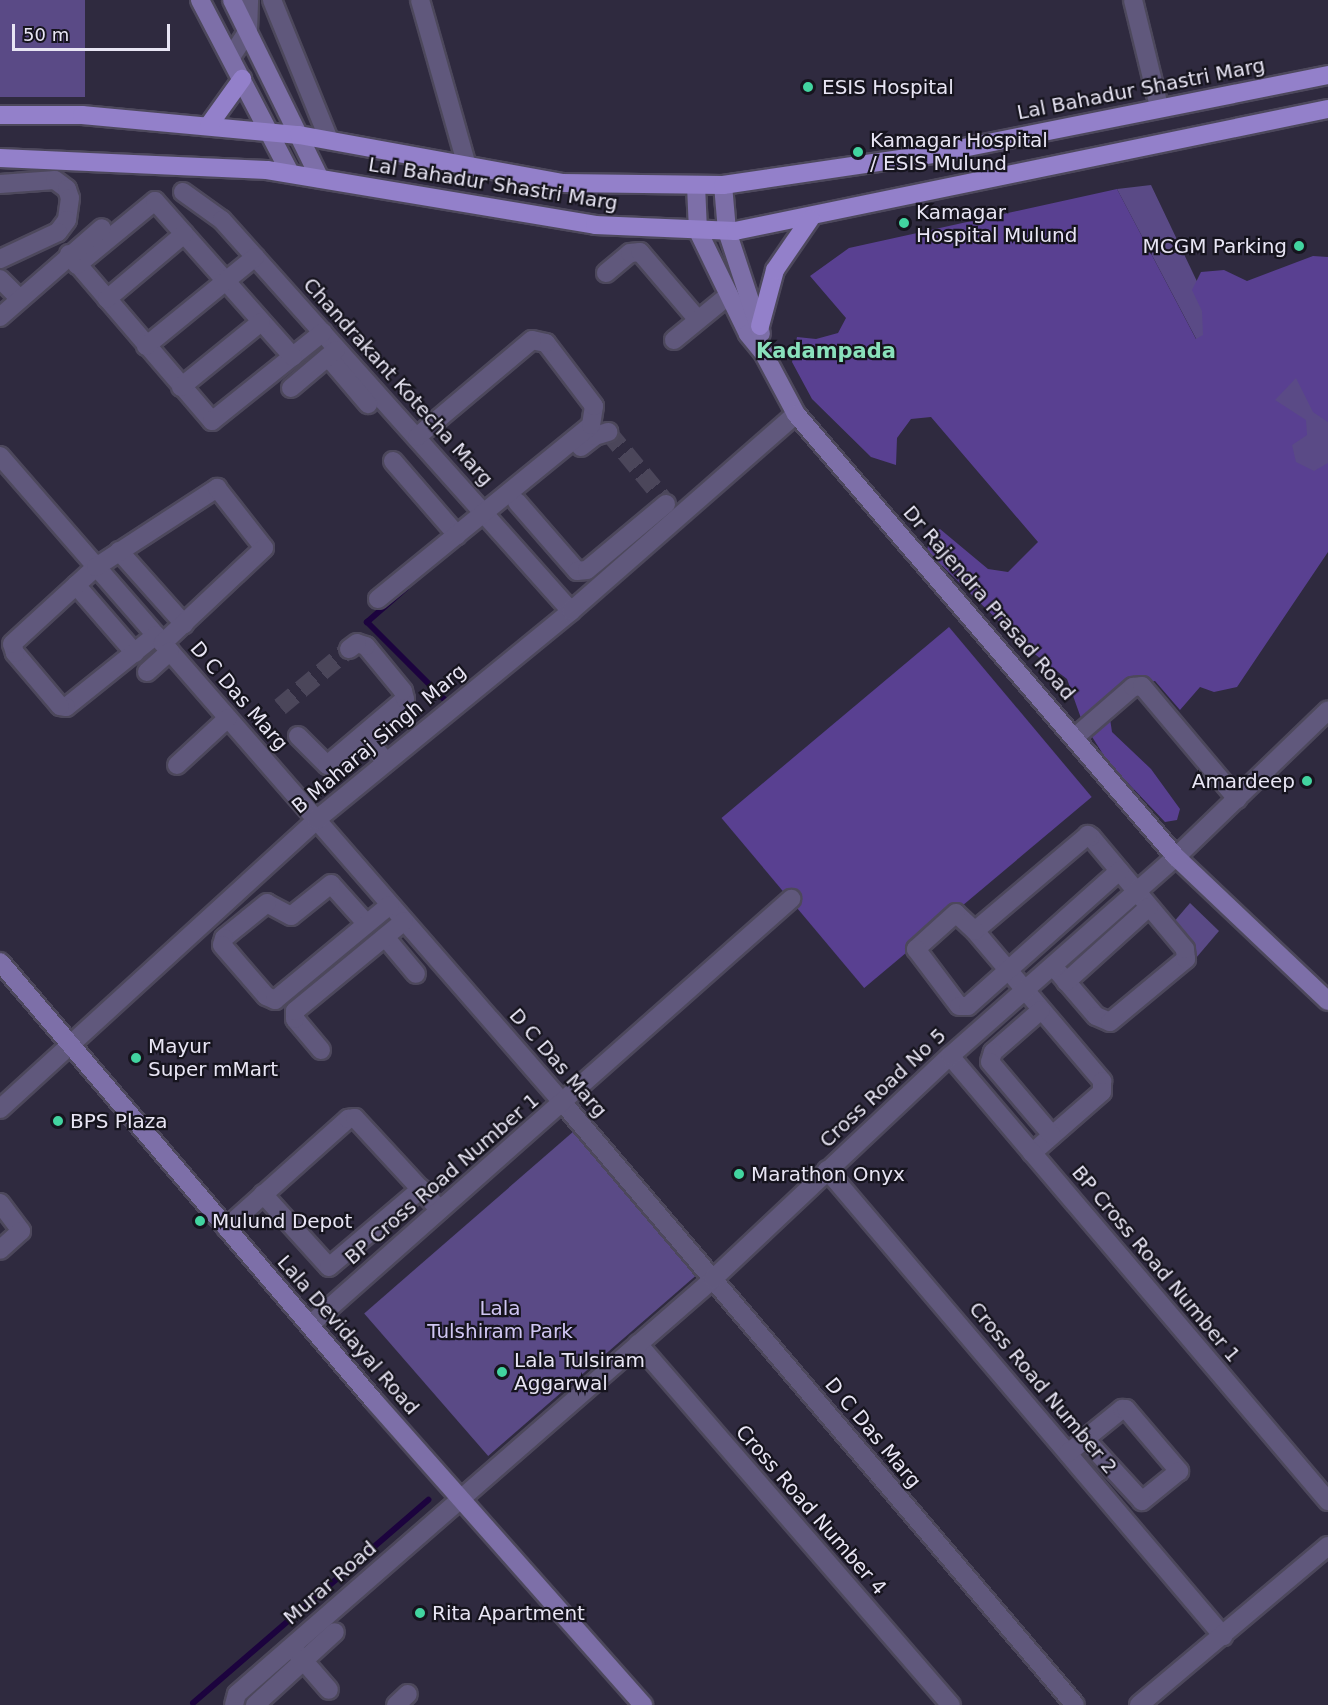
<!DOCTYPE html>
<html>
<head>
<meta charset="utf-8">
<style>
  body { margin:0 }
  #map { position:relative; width:1328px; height:1705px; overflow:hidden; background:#2f2a3f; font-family:"DejaVu Sans",sans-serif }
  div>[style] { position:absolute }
  .green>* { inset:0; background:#5a4a86; transform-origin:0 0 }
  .forest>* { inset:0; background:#594091; transform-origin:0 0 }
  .stream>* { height:6px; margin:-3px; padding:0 3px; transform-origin:3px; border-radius:3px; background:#1c033e }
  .street-tunnel>* { height:18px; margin-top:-9px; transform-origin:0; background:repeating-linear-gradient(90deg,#4b465a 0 18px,transparent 0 27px) }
  .roads { filter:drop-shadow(2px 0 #4d485c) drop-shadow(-2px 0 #4d485c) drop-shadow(0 2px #4d485c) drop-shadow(0 -2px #4d485c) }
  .street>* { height:18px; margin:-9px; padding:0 9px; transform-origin:9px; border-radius:9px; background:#60587c }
  .secondary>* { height:18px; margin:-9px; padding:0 9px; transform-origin:9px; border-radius:9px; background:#7d6fa8 }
  .primary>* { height:18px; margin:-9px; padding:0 9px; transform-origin:9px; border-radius:9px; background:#9380ca }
  .dots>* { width:16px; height:16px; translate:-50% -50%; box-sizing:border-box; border:3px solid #16141e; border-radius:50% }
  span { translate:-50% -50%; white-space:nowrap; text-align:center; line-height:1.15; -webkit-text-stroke:4.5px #16141e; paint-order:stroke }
  .poi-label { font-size:20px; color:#e8e5f4 }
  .left { translate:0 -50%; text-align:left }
  .right { translate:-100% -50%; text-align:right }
  .street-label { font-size:20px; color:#e8e5f4 }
  .park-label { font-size:20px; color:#d0c6f3 }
  .neighbourhood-label { font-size:21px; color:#8ae1bc; font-weight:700 }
  .scale { position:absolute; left:12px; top:24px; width:158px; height:27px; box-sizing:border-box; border:3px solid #e8e5f4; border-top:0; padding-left:8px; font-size:18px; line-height:21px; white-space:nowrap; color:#e8e5f4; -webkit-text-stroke:4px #16141e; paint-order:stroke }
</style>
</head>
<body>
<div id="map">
  <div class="green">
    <div style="left:0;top:0;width:85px;height:97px"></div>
    <div style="clip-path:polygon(1151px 185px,1203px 294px,1328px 269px,1328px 543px,1312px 558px,1117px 189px)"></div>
    <div style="clip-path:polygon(1190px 903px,1219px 931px,1196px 958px,1172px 924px)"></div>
    <div style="left:574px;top:1131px;width:189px;height:278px;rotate:49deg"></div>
  </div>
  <div class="forest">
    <div style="clip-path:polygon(1117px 189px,1196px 339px,1203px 335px,1202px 311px,1192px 290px,1201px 272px,1224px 270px,1247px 281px,1313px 256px,1328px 257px,1328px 422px,1313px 412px,1296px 378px,1275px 400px,1306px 420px,1307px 435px,1292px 445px,1296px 462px,1314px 471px,1328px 463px,1328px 552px,1237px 687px,1214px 692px,1200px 687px,1180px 710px,1155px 681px,1132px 685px,1108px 705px,1112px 732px,1151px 769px,1180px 809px,1177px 820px,1165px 822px,1108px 762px,1082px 721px,1067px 679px,1023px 645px,927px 551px,930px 534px,940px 529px,988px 569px,1008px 572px,1038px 542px,931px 417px,911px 419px,897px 438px,896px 465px,871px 457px,812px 399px,792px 362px,797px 337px,816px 339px,838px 333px,846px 318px,810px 276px,849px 248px)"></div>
    <div style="left:949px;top:627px;width:222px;height:297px;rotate:50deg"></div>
  </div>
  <div class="stream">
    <div style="left:406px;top:588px;width:52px;rotate:138.9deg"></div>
    <div style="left:367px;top:622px;width:109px;rotate:45deg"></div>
    <div style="left:193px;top:1703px;width:311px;rotate:-40.8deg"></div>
  </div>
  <div class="street-tunnel">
    <div style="left:608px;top:432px;width:88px;rotate:50.5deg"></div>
    <div style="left:280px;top:707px;width:90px;rotate:-40deg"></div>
  </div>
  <div class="roads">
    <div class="street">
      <div style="left:272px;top:0;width:151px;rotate:67.8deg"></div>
      <div style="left:420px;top:0;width:173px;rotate:74.2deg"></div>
      <div style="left:1133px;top:0;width:110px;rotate:76.3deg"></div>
      <div style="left:231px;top:57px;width:31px;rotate:-57deg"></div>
      <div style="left:248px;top:31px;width:31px;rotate:-88deg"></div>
      <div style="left:0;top:184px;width:55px;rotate:-4.2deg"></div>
      <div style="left:55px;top:180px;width:15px;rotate:37deg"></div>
      <div style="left:67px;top:189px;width:9px;rotate:72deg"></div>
      <div style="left:70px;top:198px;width:22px;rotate:98deg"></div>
      <div style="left:67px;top:220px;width:15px;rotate:127deg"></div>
      <div style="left:58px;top:232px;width:64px;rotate:155deg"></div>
      <div style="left:183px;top:192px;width:48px;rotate:35.7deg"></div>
      <div style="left:222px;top:220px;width:524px;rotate:48.25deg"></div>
      <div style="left:69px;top:254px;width:220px;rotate:49.4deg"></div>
      <div style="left:212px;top:421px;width:142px;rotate:-38.7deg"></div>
      <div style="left:77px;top:265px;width:101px;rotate:-39.4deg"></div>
      <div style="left:155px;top:201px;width:208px;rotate:48.5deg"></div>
      <div style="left:606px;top:273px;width:31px;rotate:-40deg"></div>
      <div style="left:630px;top:253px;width:10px;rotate:-6deg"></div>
      <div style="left:640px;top:252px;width:89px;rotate:49.5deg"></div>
      <div style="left:0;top:279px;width:28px;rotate:45deg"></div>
      <div style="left:107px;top:299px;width:101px;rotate:-40.2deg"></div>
      <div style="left:0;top:317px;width:135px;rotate:-41.1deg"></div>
      <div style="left:674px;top:340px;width:71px;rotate:-39.3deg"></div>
      <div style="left:146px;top:346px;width:141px;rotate:-39.2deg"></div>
      <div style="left:328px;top:357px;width:62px;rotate:49.6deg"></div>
      <div style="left:181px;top:387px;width:103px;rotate:-39.1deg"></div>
      <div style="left:291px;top:388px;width:59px;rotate:-40.2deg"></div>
      <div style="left:581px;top:447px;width:18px;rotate:-38deg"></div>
      <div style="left:595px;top:436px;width:14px;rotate:-17deg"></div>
      <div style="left:0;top:456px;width:858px;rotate:48.97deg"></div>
      <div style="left:563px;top:1103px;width:790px;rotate:49.62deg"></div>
      <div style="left:393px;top:461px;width:98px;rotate:49.1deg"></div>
      <div style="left:517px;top:502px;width:91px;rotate:49deg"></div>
      <div style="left:577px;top:571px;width:10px;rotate:-6deg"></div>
      <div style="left:587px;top:570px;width:103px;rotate:-39.9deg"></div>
      <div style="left:119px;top:551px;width:98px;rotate:48.3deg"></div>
      <div style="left:76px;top:585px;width:90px;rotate:49.1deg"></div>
      <div style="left:378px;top:599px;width:275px;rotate:-39.2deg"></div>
      <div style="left:591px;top:425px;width:19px;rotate:-81deg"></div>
      <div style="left:594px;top:406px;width:79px;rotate:-127.3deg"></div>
      <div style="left:546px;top:343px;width:14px;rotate:-168deg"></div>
      <div style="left:532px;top:340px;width:150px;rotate:139.9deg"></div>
      <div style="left:156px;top:635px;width:115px;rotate:141.3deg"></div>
      <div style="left:66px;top:707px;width:6px;rotate:-171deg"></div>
      <div style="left:60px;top:706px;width:70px;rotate:-130.3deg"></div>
      <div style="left:15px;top:653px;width:9px;rotate:-108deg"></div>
      <div style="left:12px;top:644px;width:114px;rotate:-42.5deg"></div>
      <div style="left:96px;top:567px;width:145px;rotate:-33.1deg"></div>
      <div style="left:217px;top:488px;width:76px;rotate:51.9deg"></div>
      <div style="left:264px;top:548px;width:139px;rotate:136.8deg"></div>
      <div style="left:147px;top:672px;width:31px;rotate:-42deg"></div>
      <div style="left:364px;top:735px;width:35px;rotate:51deg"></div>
      <div style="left:298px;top:736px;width:41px;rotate:45deg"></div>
      <div style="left:327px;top:765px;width:102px;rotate:-40.2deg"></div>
      <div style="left:405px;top:699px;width:8px;rotate:-104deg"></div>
      <div style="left:403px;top:691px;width:58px;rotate:-129.4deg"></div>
      <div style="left:366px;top:646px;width:9px;rotate:-162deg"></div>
      <div style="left:357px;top:643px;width:10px;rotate:143deg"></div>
      <div style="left:1075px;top:737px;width:77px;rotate:-40.8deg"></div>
      <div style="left:1133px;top:687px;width:9px;rotate:-6deg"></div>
      <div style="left:1142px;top:686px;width:148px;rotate:49.9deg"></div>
      <div style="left:177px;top:765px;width:69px;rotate:-42.7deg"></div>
      <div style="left:366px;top:923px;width:52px;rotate:-131.9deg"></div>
      <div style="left:331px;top:884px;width:51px;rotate:141.3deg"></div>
      <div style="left:291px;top:916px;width:27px;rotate:-152deg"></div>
      <div style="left:267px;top:903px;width:55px;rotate:140.9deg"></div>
      <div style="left:224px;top:938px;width:7px;rotate:106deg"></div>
      <div style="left:222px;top:945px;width:67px;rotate:49.2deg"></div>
      <div style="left:266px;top:996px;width:10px;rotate:24deg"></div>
      <div style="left:275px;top:1000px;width:149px;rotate:-39.6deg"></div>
      <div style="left:975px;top:931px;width:197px;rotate:49.7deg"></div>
      <div style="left:1102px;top:1081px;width:11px;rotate:90deg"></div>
      <div style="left:1102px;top:1092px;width:93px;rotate:138.9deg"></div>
      <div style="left:385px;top:937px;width:48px;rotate:50deg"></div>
      <div style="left:1053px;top:966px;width:66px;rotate:49.3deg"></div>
      <div style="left:1096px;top:1016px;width:15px;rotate:23deg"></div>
      <div style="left:1110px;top:1022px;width:99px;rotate:-39.7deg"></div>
      <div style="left:1186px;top:959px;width:10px;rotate:-96deg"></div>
      <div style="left:1185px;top:949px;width:146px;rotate:-130deg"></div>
      <div style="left:1091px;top:837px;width:4px;rotate:-146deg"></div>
      <div style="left:1088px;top:835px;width:148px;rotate:139.7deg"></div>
      <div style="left:975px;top:931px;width:26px;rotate:-137deg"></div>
      <div style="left:956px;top:913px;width:54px;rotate:138deg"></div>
      <div style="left:916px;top:949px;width:71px;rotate:53deg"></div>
      <div style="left:959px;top:1006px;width:9px"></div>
      <div style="left:968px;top:1006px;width:203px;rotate:-41.8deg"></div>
      <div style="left:1066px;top:982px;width:112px;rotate:-42.1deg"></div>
      <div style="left:1041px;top:1010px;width:64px;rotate:138.8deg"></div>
      <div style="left:993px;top:1052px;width:10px;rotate:107deg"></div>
      <div style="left:990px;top:1062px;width:96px;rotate:49.7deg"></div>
      <div style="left:321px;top:1050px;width:40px;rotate:-130deg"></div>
      <div style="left:295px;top:1019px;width:8px;rotate:-90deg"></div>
      <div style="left:295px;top:1011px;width:141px;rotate:-39.5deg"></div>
      <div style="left:950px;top:1056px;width:584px;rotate:49.65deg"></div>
      <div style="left:0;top:1109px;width:428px;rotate:-42.4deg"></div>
      <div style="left:316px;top:820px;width:330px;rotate:-39.3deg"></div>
      <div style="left:571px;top:611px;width:299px;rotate:-41.2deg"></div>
      <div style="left:827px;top:1170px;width:612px;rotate:49.64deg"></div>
      <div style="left:263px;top:1194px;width:98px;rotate:47.9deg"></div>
      <div style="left:329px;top:1267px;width:121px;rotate:-40.3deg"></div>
      <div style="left:0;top:1203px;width:35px;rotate:53deg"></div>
      <div style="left:21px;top:1231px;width:28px;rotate:138deg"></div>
      <div style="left:226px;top:1228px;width:164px;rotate:-41.8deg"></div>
      <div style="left:348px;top:1119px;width:7px;rotate:-8deg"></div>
      <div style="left:355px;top:1118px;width:125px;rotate:47.3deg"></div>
      <div style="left:310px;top:1325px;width:643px;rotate:-41.53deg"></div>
      <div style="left:638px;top:1344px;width:478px;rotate:49.1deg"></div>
      <div style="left:1068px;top:1453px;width:22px;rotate:-39deg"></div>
      <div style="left:1085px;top:1439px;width:48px;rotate:-39deg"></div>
      <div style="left:1122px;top:1409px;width:4px"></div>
      <div style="left:1126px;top:1409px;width:82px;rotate:49.5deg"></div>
      <div style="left:1179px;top:1471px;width:48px;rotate:141deg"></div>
      <div style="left:1142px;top:1501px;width:84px;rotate:-132.6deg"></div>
      <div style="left:296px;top:1652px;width:50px;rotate:49deg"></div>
      <div style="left:234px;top:1705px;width:11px;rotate:-75deg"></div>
      <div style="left:237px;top:1694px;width:632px;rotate:-41.08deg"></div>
      <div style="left:713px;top:1279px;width:325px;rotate:-43.3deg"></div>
      <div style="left:950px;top:1056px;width:301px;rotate:-41.4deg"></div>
      <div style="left:1176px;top:857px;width:211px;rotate:-44deg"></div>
      <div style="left:255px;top:1705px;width:108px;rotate:-42.4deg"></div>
      <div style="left:396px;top:1705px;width:16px;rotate:-43deg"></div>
      <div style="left:1139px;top:1705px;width:247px;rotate:-40.1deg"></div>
    </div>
    <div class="secondary">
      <div style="left:200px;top:0;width:195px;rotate:62.5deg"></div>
      <div style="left:232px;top:0;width:199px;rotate:63.8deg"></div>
      <div style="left:696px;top:185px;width:46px;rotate:87.5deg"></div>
      <div style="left:698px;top:231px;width:114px;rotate:64.1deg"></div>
      <div style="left:748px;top:334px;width:26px;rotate:51deg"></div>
      <div style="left:764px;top:354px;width:68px;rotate:61.9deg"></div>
      <div style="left:796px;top:414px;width:584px;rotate:49.38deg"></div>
      <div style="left:1176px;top:857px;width:209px;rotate:43.5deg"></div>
      <div style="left:723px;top:185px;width:46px;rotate:85deg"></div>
      <div style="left:727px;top:231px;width:108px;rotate:71.7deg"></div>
      <div style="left:0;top:962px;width:578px;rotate:49.56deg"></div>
      <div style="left:375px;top:1402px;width:405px;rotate:48.5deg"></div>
    </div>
    <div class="primary">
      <div style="left:0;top:115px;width:82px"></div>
      <div style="left:82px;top:115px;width:218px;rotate:5.3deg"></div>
      <div style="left:299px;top:135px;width:267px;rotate:10.3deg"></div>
      <div style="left:562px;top:183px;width:161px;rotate:0.7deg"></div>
      <div style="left:723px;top:185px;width:212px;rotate:-8.4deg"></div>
      <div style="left:933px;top:154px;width:403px;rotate:-11.3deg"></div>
      <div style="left:209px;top:125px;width:57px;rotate:-54.3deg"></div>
      <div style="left:0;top:158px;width:267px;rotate:2.6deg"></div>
      <div style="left:267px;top:170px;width:333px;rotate:9.5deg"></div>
      <div style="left:595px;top:225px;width:140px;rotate:2.5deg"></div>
      <div style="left:735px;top:231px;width:605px;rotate:-11.63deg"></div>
      <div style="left:760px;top:326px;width:58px;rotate:-75deg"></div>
      <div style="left:775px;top:270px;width:62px;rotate:-55.5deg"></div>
    </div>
  </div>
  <div class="dots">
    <div style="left:808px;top:87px;background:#42d4a0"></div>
    <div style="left:858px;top:152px;background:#42d4a0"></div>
    <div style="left:904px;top:223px;background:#42d4a0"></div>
    <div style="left:1299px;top:246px;background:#42d4a0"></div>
    <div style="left:1307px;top:781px;background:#42d4a0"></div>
    <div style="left:136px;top:1058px;background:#42d4a0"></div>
    <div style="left:58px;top:1121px;background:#42d4a0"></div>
    <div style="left:739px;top:1174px;background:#42d4a0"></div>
    <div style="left:200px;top:1221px;background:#42d4a0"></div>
    <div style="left:502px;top:1372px;background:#42d4a0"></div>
    <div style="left:420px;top:1613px;background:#42d4a0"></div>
  </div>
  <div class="poi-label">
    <span class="left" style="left:822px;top:87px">ESIS Hospital</span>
    <span class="left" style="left:870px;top:152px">Kamagar Hospital<br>/ ESIS Mulund</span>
    <span class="left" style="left:916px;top:224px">Kamagar<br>Hospital Mulund</span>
    <span class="right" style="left:1287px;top:246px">MCGM Parking</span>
    <span class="right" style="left:1295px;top:781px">Amardeep</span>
    <span class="left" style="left:148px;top:1058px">Mayur<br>Super mMart</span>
    <span class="left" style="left:70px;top:1121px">BPS Plaza</span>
    <span class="left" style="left:751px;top:1174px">Marathon Onyx</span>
    <span class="left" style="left:212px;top:1221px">Mulund Depot</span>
    <span class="left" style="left:514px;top:1372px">Lala Tulsiram<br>Aggarwal</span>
    <span class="left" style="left:432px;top:1613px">Rita Apartment</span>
  </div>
  <div class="street-label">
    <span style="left:1141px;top:89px;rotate:-11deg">Lal Bahadur Shastri Marg</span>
    <span style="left:493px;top:184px;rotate:9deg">Lal Bahadur Shastri Marg</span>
    <span style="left:398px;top:382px;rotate:48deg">Chandrakant Kotecha Marg</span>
    <span style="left:989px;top:603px;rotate:49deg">Dr Rajendra Prasad Road</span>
    <span style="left:239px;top:696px;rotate:49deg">D C Das Marg</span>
    <span style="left:379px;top:739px;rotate:-40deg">B Maharaj Singh Marg</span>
    <span style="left:558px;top:1063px;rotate:49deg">D C Das Marg</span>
    <span style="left:883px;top:1088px;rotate:-43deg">Cross Road No 5</span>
    <span style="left:442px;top:1179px;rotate:-41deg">BP Cross Road Number 1</span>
    <span style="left:1156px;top:1264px;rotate:50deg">BP Cross Road Number 1</span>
    <span style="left:348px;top:1335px;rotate:49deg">Lala Devidayal Road</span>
    <span style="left:1043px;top:1388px;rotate:50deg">Cross Road Number 2</span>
    <span style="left:873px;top:1433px;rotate:50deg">D C Das Marg</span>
    <span style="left:811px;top:1510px;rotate:49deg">Cross Road Number 4</span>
    <span style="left:330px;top:1583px;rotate:-41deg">Murar Road</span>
  </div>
  <div class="park-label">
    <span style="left:500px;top:1320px">Lala<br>Tulshiram Park</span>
  </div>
  <div class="neighbourhood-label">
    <span style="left:826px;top:351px">Kadampada</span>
  </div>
  <div class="scale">50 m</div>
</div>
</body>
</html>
